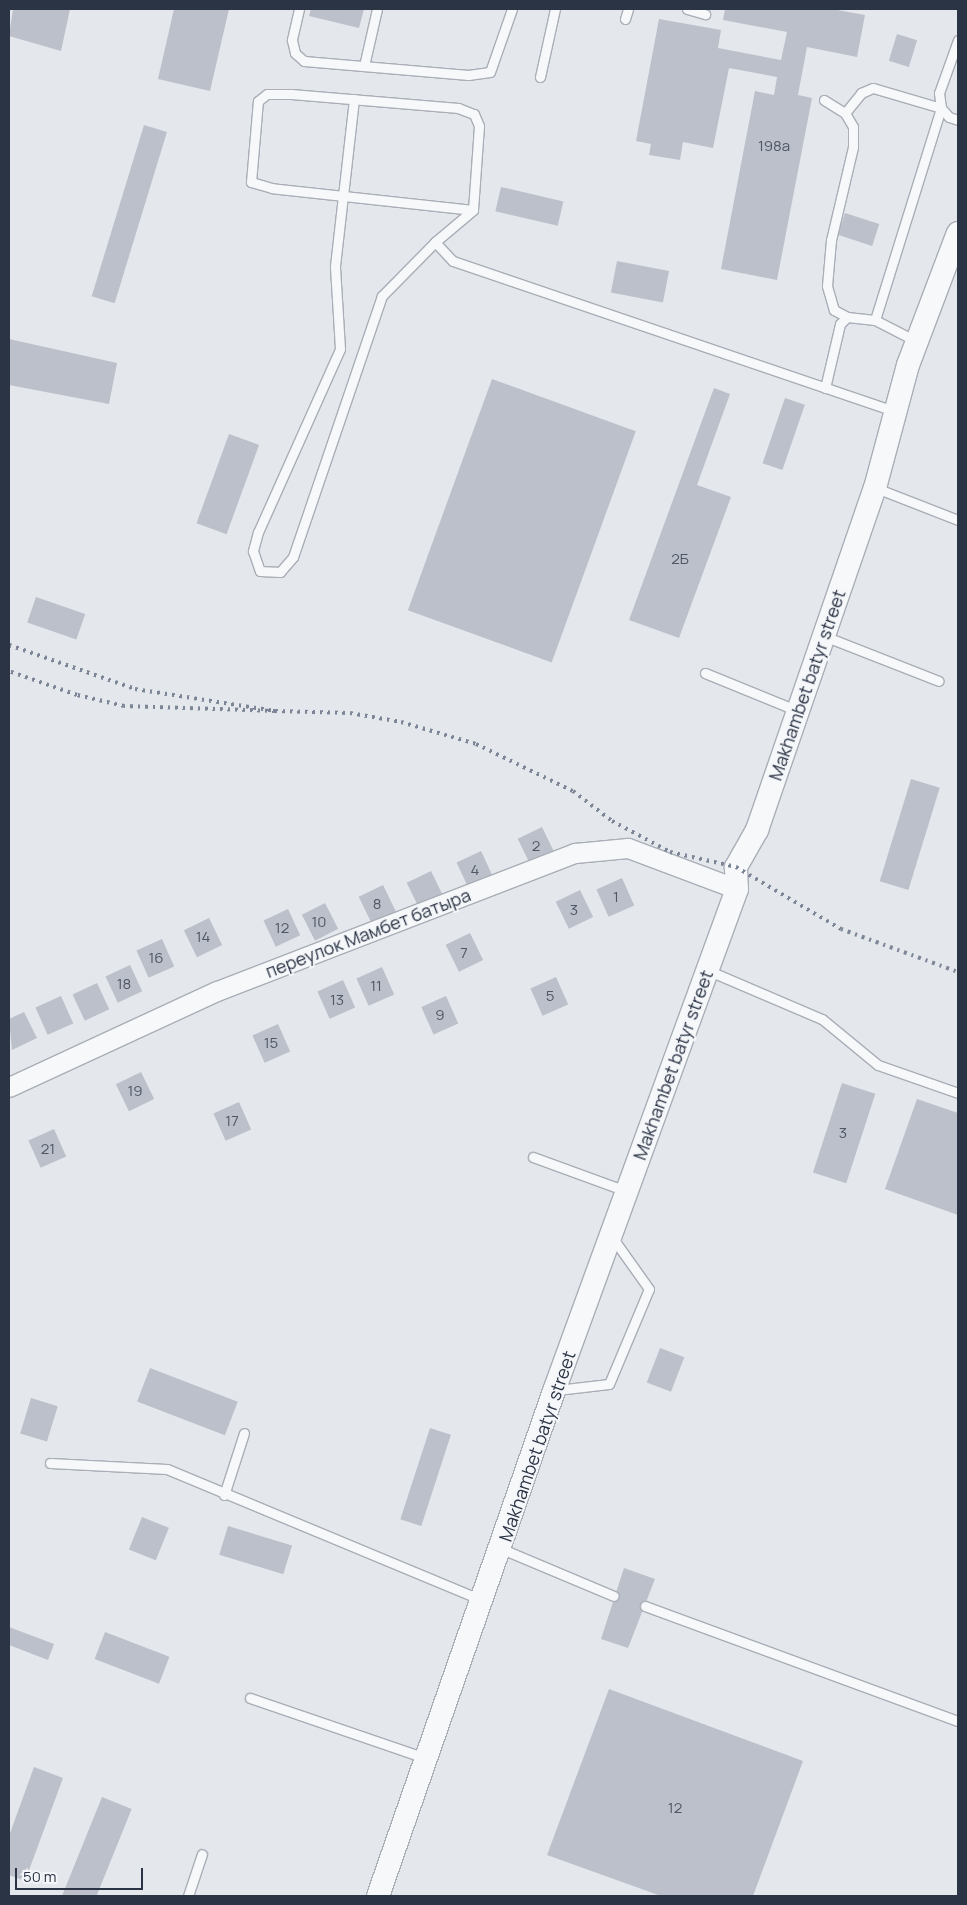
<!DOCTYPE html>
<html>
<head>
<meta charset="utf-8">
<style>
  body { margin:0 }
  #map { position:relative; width:967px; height:1905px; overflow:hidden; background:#e4e7ec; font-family:Manrope,sans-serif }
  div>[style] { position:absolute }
  .building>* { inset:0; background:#bbc0ca; transform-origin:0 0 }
  .roads { filter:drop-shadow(1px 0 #a9aeb7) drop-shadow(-1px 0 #a9aeb7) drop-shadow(0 1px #a9aeb7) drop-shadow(0 -1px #a9aeb7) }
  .service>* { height:9px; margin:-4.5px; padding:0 4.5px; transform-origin:4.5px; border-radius:4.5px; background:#f7f8fa }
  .minor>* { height:19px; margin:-9.5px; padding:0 9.5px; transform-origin:9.5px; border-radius:9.5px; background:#f7f8fa }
  .tertiary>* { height:22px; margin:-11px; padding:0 11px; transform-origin:11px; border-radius:11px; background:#f7f8fa }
  .rail>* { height:4px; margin-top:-2px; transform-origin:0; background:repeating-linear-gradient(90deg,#7d8696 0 2.5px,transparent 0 7.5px) }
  span { translate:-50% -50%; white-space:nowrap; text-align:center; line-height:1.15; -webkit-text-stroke:4px #f4f6f9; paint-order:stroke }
  .number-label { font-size:15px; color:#4f5766 }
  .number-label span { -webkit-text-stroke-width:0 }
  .street-label { font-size:18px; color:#2b3445 }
  .frame { position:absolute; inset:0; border:10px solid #2b3445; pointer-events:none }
  .scale { position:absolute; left:15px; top:1868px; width:128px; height:22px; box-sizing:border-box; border:2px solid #2b3445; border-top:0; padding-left:6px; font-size:15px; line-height:18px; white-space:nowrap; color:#2b3445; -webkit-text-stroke:4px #f4f6f9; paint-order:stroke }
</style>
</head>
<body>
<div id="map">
  <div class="building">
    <div style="clip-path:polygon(13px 9px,70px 9px,61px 51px,9px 36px)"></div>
    <div style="clip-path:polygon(174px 9px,229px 9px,210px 91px,158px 79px)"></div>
    <div style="clip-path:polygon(311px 9px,364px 9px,359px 28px,309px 16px)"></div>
    <div style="clip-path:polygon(725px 9px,832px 9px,865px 15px,857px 57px,807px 47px,798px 95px,812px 98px,777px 280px,721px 269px,755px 91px,774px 95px,777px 77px,729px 68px,713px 148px,683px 142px,680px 160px,649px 155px,651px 144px,636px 141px,659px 19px,721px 30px,718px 48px,781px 60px,787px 32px,723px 20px)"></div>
    <div style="left:897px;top:34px;width:21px;height:28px;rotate:17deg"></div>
    <div style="left:144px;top:125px;width:24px;height:179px;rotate:17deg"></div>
    <div style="left:501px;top:187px;width:64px;height:25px;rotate:13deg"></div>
    <div style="left:845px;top:213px;width:36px;height:23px;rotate:18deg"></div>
    <div style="left:617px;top:261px;width:53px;height:32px;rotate:11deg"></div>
    <div style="clip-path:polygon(9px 339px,117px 363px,109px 404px,9px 385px)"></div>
    <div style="left:492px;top:379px;width:153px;height:246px;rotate:20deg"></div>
    <div style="clip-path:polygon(714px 388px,730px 394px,697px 485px,731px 497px,679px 638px,629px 620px)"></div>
    <div style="left:785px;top:398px;width:21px;height:69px;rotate:19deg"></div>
    <div style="left:229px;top:434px;width:32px;height:95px;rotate:20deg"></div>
    <div style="left:36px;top:597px;width:52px;height:27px;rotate:19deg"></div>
    <div style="left:911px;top:779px;width:30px;height:107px;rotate:17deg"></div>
    <div style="left:542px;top:827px;width:30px;height:27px;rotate:64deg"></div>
    <div style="left:481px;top:851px;width:29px;height:27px;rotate:65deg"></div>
    <div style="left:431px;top:871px;width:30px;height:27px;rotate:64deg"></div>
    <div style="left:622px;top:878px;width:30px;height:28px;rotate:66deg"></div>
    <div style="left:383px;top:885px;width:30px;height:27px;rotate:64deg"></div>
    <div style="left:580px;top:890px;width:30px;height:27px;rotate:64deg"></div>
    <div style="left:325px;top:903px;width:29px;height:26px;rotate:63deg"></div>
    <div style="left:288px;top:909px;width:29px;height:27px;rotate:65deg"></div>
    <div style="left:209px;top:918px;width:30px;height:28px;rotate:64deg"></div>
    <div style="left:470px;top:933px;width:30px;height:27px;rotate:64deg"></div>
    <div style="left:162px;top:939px;width:30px;height:28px;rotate:66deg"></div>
    <div style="left:130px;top:965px;width:29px;height:27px;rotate:65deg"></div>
    <div style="left:382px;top:967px;width:30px;height:28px;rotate:66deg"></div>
    <div style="left:556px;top:977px;width:30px;height:28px;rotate:66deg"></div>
    <div style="left:343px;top:980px;width:30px;height:28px;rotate:66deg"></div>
    <div style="left:97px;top:983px;width:29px;height:27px;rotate:65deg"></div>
    <div style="left:61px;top:996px;width:30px;height:28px;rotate:66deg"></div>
    <div style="left:446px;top:996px;width:30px;height:27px;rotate:66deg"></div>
    <div style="clip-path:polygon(24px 1012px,37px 1038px,12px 1050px,9px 1019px)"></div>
    <div style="left:278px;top:1024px;width:30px;height:28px;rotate:66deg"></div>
    <div style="left:141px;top:1072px;width:30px;height:28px;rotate:64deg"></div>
    <div style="left:842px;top:1083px;width:35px;height:94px;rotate:18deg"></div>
    <div style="clip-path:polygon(917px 1099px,958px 1113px,958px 1215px,885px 1189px)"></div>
    <div style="left:239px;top:1102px;width:30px;height:28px;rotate:66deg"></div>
    <div style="left:54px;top:1129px;width:30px;height:28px;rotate:66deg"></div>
    <div style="left:660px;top:1348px;width:26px;height:37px;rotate:21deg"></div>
    <div style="left:150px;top:1368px;width:94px;height:36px;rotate:21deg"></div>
    <div style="left:31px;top:1398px;width:28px;height:37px;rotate:17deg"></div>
    <div style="left:430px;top:1428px;width:22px;height:96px;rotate:18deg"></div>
    <div style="left:142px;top:1517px;width:29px;height:35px;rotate:22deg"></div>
    <div style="left:228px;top:1526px;width:67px;height:30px;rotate:17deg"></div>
    <div style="clip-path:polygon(624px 1568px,655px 1579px,628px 1648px,601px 1639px)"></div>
    <div style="clip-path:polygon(9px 1627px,54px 1644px,48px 1660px,9px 1645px)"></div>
    <div style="left:105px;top:1632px;width:69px;height:29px;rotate:21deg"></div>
    <div style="clip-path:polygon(609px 1689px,803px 1761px,753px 1896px,661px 1896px,547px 1855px)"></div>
    <div style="clip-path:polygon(34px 1767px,63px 1778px,25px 1881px,9px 1875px,9px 1836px)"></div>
    <div style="left:102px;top:1797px;width:32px;height:106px;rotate:22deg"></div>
  </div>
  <div class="roads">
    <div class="service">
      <div style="left:299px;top:9px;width:32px;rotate:103deg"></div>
      <div style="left:292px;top:40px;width:13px;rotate:77deg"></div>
      <div style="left:295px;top:53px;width:12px;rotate:42deg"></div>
      <div style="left:304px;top:61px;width:165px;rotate:4.9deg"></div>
      <div style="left:468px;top:75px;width:22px;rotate:-8deg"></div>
      <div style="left:490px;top:72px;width:67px;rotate:-70.8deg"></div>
      <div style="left:687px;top:9px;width:19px;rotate:16deg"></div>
      <div style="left:625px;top:19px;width:10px;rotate:-73deg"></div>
      <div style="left:958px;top:40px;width:56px;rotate:109.7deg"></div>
      <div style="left:939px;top:93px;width:15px;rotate:82deg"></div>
      <div style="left:941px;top:108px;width:12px;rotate:48deg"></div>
      <div style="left:949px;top:117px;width:9px;rotate:18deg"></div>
      <div style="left:364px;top:66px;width:58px;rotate:-77.2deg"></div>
      <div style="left:540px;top:77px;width:70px;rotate:-77.6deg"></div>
      <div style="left:354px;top:99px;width:169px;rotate:96.5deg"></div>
      <div style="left:335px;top:267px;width:82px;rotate:86.5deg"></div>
      <div style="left:340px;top:349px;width:201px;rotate:114.1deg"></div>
      <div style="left:258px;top:532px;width:20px;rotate:105deg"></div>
      <div style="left:253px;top:551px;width:21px;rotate:71deg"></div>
      <div style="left:260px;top:571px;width:20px;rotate:3deg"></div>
      <div style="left:280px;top:572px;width:20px;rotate:-49deg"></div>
      <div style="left:293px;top:557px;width:276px;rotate:-71.2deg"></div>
      <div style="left:382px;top:296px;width:76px;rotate:-45.5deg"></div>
      <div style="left:824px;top:100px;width:25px;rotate:32deg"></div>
      <div style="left:845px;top:113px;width:16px;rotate:60deg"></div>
      <div style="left:853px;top:127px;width:20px;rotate:90deg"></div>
      <div style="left:853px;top:147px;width:96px;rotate:103.3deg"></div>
      <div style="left:831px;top:240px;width:46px;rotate:95deg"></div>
      <div style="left:827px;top:286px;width:25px;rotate:74deg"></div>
      <div style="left:834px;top:310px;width:15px;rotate:28deg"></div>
      <div style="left:845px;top:113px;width:26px;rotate:-51deg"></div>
      <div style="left:861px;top:93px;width:13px;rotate:-23deg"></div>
      <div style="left:873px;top:88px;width:71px;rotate:16.4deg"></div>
      <div style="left:941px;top:108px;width:222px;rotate:107.3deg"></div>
      <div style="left:473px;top:210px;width:202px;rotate:-173.8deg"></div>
      <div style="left:272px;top:188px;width:22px;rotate:-164deg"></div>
      <div style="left:251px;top:182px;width:81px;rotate:-85.1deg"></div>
      <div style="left:258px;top:101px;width:11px;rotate:-38deg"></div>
      <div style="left:267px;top:94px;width:24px"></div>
      <div style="left:291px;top:94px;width:168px;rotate:4.8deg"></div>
      <div style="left:458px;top:108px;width:17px;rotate:21deg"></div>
      <div style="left:474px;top:114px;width:13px;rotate:67deg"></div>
      <div style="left:479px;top:126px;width:84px;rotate:94.1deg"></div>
      <div style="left:473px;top:210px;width:50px;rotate:139.9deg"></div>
      <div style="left:435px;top:242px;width:26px;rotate:47deg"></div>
      <div style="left:453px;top:261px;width:465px;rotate:18.8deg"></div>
      <div style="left:825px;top:388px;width:66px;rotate:-76.8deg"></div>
      <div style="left:840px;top:324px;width:10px;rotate:-45deg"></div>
      <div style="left:847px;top:317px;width:28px;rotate:6deg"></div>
      <div style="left:875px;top:320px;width:46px;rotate:27.1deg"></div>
      <div style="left:876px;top:488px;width:88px;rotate:21.3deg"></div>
      <div style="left:824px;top:636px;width:123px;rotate:21.4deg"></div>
      <div style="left:705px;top:673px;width:100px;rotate:22.2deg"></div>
      <div style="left:707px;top:970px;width:125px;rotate:23.1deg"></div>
      <div style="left:822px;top:1019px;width:72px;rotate:39.4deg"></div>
      <div style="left:878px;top:1065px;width:85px;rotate:19.3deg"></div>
      <div style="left:533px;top:1157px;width:99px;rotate:20.1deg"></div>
      <div style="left:557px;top:1390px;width:52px;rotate:-6.6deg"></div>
      <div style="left:609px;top:1384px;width:103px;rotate:-67.2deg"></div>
      <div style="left:649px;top:1289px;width:64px;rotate:-125.4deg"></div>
      <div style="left:50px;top:1463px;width:117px;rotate:2.9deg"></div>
      <div style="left:167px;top:1469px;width:340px;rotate:22.6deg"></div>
      <div style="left:224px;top:1495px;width:65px;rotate:-72.1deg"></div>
      <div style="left:502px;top:1549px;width:121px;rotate:22.8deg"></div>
      <div style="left:645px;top:1606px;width:333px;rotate:20.2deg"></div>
      <div style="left:250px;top:1698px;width:185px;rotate:18.9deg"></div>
      <div style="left:188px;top:1896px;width:44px;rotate:-71.6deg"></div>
    </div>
    <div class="minor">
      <div style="left:9px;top:1087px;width:229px;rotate:-24.8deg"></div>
      <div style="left:217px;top:991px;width:384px;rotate:-21.1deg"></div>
      <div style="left:575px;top:853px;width:53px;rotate:-5.4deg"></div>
      <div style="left:628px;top:848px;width:116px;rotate:20.6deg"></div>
    </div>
    <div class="tertiary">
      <div style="left:378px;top:1896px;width:535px;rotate:-70.79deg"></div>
      <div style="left:554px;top:1391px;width:534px;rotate:-69.97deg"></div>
      <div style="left:737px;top:889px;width:22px;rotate:-93deg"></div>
      <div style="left:736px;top:867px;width:43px;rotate:-60.4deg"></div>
      <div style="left:757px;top:830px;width:362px;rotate:-71deg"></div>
      <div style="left:875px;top:488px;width:127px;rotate:-75deg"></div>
      <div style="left:908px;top:365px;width:141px;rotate:-69.3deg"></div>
    </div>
  </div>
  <div class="rail">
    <div style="left:9px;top:645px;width:133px;rotate:19.2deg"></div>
    <div style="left:135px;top:689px;width:142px;rotate:8.9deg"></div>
    <div style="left:275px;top:711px;width:151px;rotate:-178.1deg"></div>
    <div style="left:124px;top:706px;width:48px;rotate:-166.8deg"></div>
    <div style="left:77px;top:695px;width:72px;rotate:-160.6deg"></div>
    <div style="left:275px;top:711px;width:75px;rotate:1.5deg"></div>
    <div style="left:350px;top:713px;width:52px;rotate:10deg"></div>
    <div style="left:401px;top:722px;width:78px;rotate:16.3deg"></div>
    <div style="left:476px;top:744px;width:108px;rotate:25.9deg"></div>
    <div style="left:573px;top:791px;width:49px;rotate:37.6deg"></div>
    <div style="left:612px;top:821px;width:66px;rotate:28.1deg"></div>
    <div style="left:670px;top:852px;width:68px;rotate:12.8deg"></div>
    <div style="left:736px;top:867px;width:122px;rotate:30.6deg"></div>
    <div style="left:841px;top:929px;width:125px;rotate:20.2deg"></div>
  </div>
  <div class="number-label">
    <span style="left:774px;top:146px">198а</span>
    <span style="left:680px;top:559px">2Б</span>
    <span style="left:536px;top:846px">2</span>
    <span style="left:475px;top:870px">4</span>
    <span style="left:616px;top:897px">1</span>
    <span style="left:377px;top:904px">8</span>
    <span style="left:574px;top:910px">3</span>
    <span style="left:319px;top:922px">10</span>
    <span style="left:282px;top:928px">12</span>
    <span style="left:203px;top:937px">14</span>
    <span style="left:464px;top:953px">7</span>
    <span style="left:156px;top:958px">16</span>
    <span style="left:124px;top:984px">18</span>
    <span style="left:376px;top:986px">11</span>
    <span style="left:550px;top:996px">5</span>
    <span style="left:337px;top:1000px">13</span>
    <span style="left:440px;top:1015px">9</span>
    <span style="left:271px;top:1043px">15</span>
    <span style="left:135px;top:1091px">19</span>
    <span style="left:232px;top:1121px">17</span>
    <span style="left:843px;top:1133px">3</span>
    <span style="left:48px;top:1149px">21</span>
    <span style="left:675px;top:1808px">12</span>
  </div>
  <div class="street-label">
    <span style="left:807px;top:685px;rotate:-71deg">Makhambet batyr street</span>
    <span style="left:368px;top:933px;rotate:-21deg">переулок Мамбет батыра</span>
    <span style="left:673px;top:1065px;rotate:-70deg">Makhambet batyr street</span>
    <span style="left:537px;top:1446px;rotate:-71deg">Makhambet batyr street</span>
  </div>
  <div class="frame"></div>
  <div class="scale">50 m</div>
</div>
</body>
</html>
